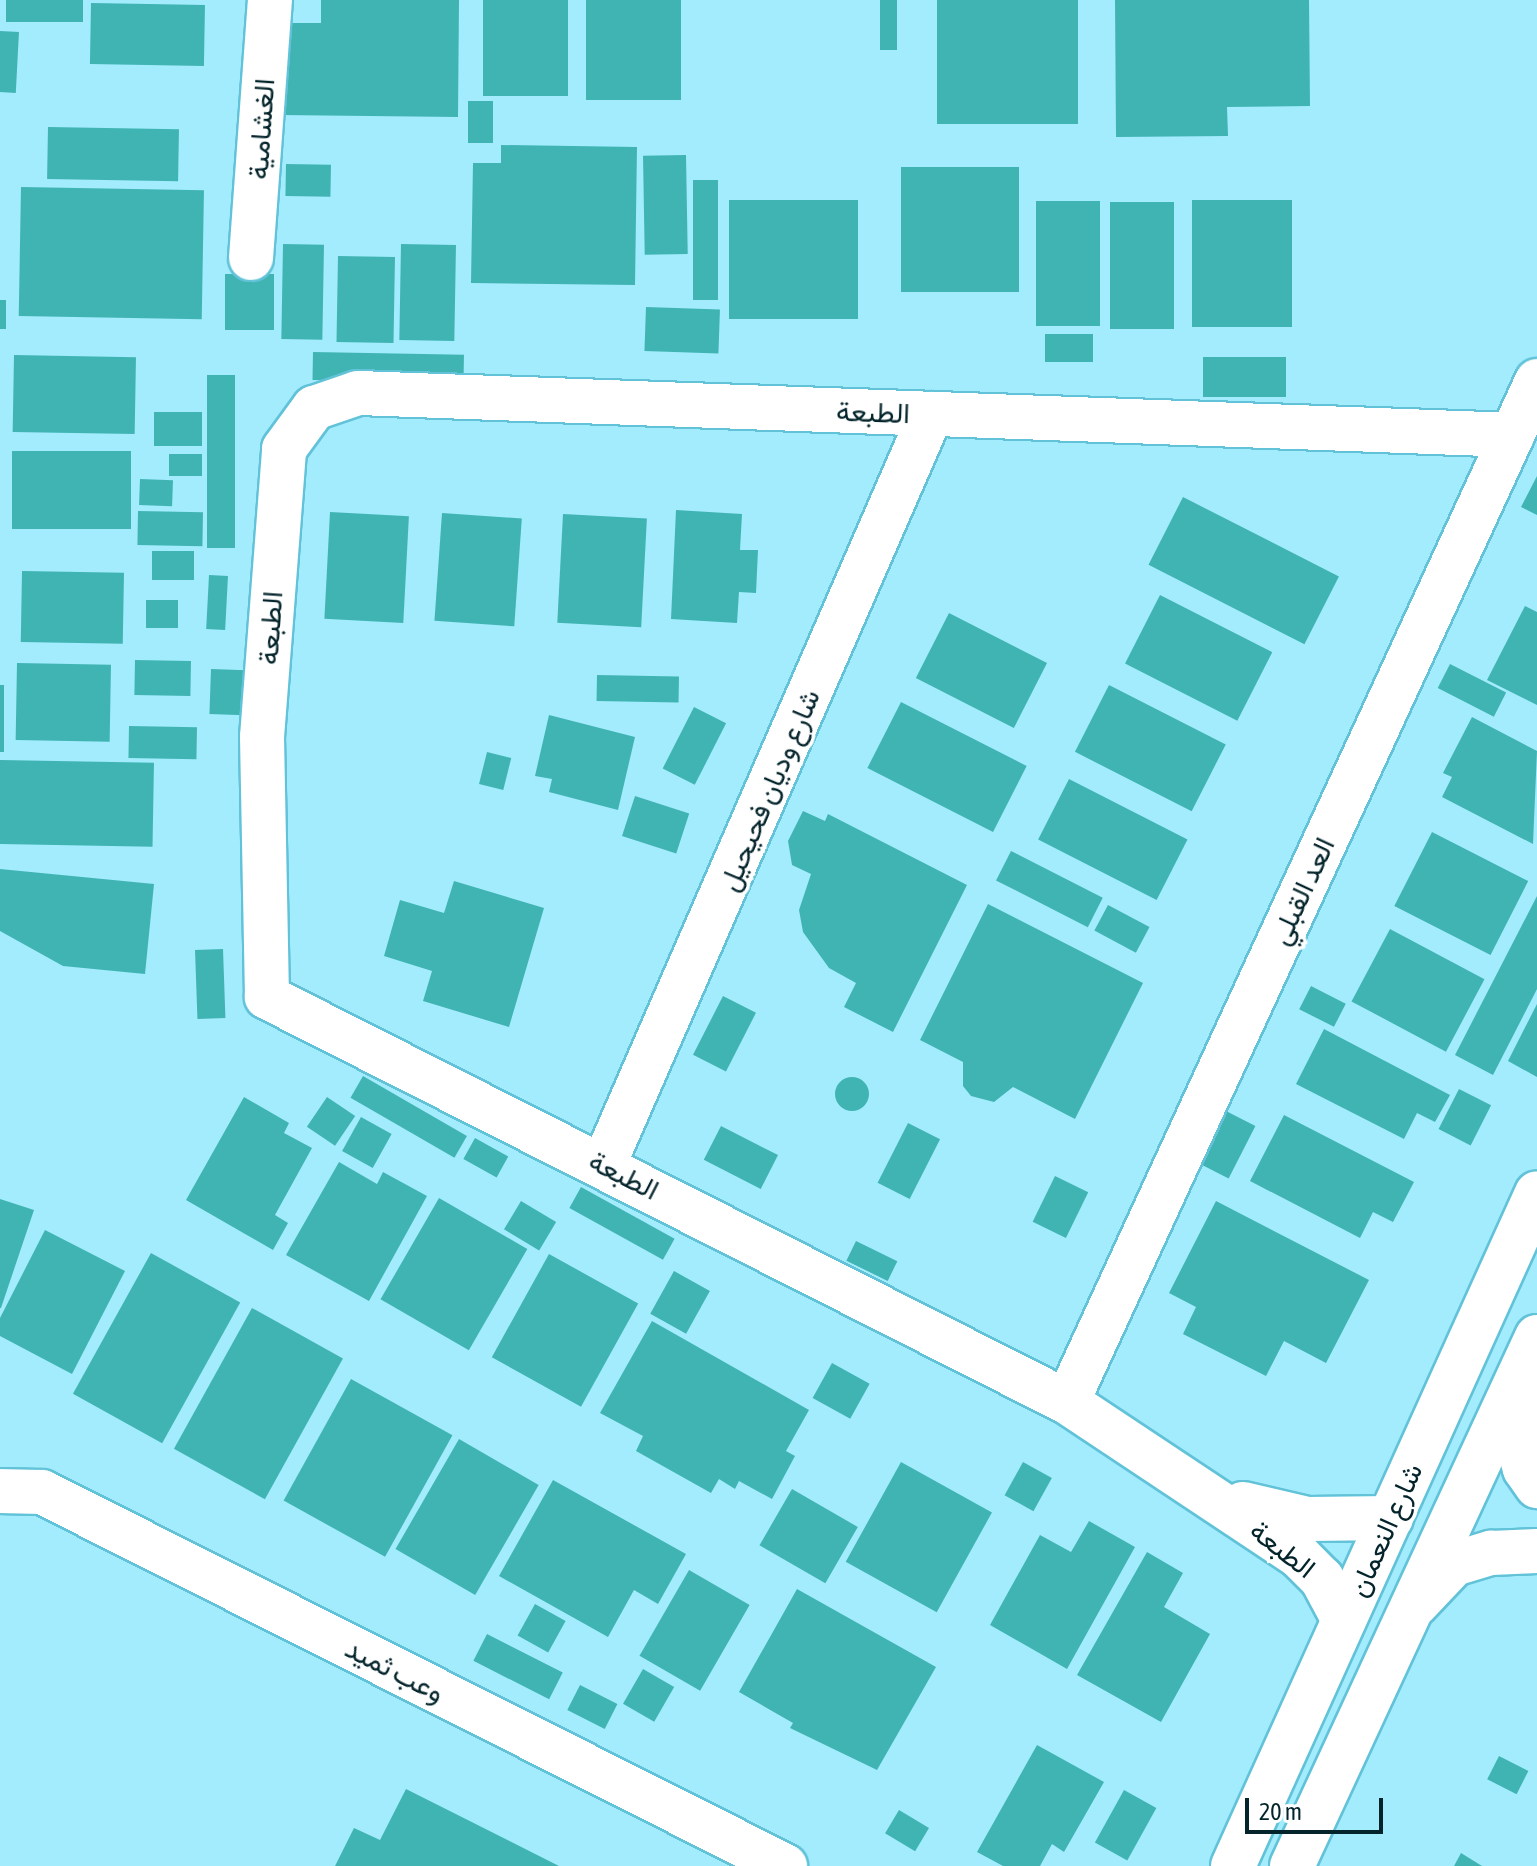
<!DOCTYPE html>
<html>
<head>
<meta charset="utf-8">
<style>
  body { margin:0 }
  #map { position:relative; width:1537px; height:1866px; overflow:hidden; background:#a2ecfe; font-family:"Asap Condensed",Vazirmatn,sans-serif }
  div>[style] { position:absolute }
  .building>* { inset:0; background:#40b4b3; transform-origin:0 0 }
  .round { border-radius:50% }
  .roads { filter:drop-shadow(2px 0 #61c2d8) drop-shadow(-2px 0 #61c2d8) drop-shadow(0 2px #61c2d8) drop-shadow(0 -2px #61c2d8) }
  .street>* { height:44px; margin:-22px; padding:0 22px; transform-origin:22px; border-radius:22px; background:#fff }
  .secondary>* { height:44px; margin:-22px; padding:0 22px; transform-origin:22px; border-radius:22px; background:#fff }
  span { translate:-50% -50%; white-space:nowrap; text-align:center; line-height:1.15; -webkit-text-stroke:7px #fff; paint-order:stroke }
  .street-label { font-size:28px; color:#04242b }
  .scale { position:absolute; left:1245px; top:1798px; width:138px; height:36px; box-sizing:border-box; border:4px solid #04242b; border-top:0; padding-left:10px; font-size:24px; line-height:28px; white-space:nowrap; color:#04242b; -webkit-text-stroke:6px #fff; paint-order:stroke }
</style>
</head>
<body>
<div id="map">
  <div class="building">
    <div style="left:6px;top:0;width:77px;height:22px"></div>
    <div style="clip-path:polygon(321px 0,459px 0,458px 117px,280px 115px,281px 23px,321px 23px)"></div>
    <div style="left:483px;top:0;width:85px;height:96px"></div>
    <div style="left:586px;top:0;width:95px;height:100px"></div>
    <div style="left:880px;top:0;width:17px;height:50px"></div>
    <div style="left:1078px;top:0;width:124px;height:141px;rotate:90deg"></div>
    <div style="clip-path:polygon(1115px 0,1309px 0,1310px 106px,1227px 107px,1228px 136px,1116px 137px)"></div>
    <div style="left:91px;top:3px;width:114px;height:61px;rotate:1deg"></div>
    <div style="left:0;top:31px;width:19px;height:61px;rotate:3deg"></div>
    <div style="left:468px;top:101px;width:25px;height:42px"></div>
    <div style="left:48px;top:127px;width:131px;height:52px;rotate:1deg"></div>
    <div style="clip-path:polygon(501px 145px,637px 147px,635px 285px,471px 283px,473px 163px,501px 163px)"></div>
    <div style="left:686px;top:155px;width:99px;height:43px;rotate:89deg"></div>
    <div style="left:286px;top:164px;width:45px;height:32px;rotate:1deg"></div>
    <div style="left:901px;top:167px;width:118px;height:125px"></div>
    <div style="left:693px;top:180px;width:25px;height:120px"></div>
    <div style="left:21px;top:187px;width:183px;height:129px;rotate:1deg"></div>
    <div style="left:858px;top:200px;width:119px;height:129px;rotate:90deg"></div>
    <div style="left:1192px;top:200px;width:100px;height:127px"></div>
    <div style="left:1036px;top:201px;width:64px;height:125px"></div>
    <div style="left:1110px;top:202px;width:64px;height:127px"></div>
    <div style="left:283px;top:244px;width:41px;height:95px;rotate:1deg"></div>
    <div style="left:401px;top:244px;width:55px;height:96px;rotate:1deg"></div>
    <div style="left:338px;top:256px;width:57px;height:86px;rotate:1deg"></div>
    <div style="left:225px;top:274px;width:49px;height:56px"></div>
    <div style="left:0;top:300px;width:6px;height:29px"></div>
    <div style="left:646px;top:307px;width:74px;height:44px;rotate:2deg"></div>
    <div style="left:1045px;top:334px;width:48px;height:28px"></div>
    <div style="left:313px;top:352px;width:151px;height:28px;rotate:1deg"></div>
    <div style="left:14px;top:355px;width:122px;height:77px;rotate:1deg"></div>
    <div style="left:1203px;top:357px;width:83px;height:40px"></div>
    <div style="left:207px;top:375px;width:28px;height:173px"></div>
    <div style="left:154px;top:412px;width:48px;height:34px"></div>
    <div style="left:12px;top:451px;width:119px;height:78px"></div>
    <div style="left:169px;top:454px;width:33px;height:22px"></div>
    <div style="clip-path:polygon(1537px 476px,1537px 515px,1521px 507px)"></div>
    <div style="left:140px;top:479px;width:33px;height:26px;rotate:2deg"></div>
    <div style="left:1183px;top:497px;width:175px;height:76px;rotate:27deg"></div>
    <div style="clip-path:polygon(676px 510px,742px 514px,740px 550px,758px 550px,756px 593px,739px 592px,737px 623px,671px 619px)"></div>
    <div style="left:138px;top:511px;width:65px;height:34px;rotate:1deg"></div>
    <div style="left:330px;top:512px;width:79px;height:107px;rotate:3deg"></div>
    <div style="left:442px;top:513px;width:80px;height:108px;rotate:4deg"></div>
    <div style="left:563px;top:514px;width:84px;height:109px;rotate:3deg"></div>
    <div style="left:152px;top:551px;width:42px;height:29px"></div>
    <div style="left:22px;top:571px;width:102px;height:71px;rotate:1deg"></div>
    <div style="left:209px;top:575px;width:19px;height:54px;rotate:3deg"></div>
    <div style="left:1160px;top:595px;width:126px;height:77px;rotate:27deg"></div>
    <div style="left:146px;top:600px;width:32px;height:28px"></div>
    <div style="clip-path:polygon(1525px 606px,1537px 612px,1537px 705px,1487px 680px)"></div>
    <div style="left:949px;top:613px;width:110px;height:73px;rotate:27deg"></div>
    <div style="left:135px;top:660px;width:56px;height:35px;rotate:1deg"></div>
    <div style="left:17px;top:663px;width:94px;height:77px;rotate:1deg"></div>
    <div style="left:1450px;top:664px;width:63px;height:27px;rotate:27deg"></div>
    <div style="left:211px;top:669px;width:35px;height:45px;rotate:2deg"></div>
    <div style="left:597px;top:675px;width:82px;height:26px;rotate:1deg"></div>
    <div style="left:0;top:685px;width:4px;height:67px"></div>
    <div style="left:1109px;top:685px;width:131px;height:75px;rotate:27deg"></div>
    <div style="left:901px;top:702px;width:141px;height:74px;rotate:27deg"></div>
    <div style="left:694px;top:707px;width:36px;height:69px;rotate:27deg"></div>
    <div style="clip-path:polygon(549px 715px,635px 737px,618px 810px,549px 792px,552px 779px,535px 776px)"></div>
    <div style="clip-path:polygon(1472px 717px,1537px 751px,1533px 844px,1442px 797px,1452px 777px,1443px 773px)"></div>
    <div style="left:129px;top:726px;width:68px;height:32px;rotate:1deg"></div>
    <div style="left:487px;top:752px;width:25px;height:33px;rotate:14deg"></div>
    <div style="left:0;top:760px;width:154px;height:84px;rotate:1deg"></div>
    <div style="left:1069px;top:779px;width:133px;height:68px;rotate:27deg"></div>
    <div style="left:635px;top:796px;width:57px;height:42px;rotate:18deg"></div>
    <div style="clip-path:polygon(803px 811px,825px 821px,828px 814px,967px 885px,893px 1032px,844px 1007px,856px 983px,829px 968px,803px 932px,799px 910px,811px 874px,792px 865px,788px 841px)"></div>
    <div style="left:1432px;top:832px;width:108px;height:83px;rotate:27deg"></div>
    <div style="left:1011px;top:851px;width:103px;height:33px;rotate:27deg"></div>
    <div style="clip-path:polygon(0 869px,154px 884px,145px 974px,63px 966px,0 931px)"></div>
    <div style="clip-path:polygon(454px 881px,544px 908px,509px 1027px,423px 1001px,432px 971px,384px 956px,400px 900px,444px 913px)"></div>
    <div style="clip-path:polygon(1537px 896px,1537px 989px,1493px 1075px,1455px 1055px)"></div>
    <div style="clip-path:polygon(988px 904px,1143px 983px,1075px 1119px,1013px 1087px,994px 1102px,971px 1096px,963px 1086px,963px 1062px,920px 1040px)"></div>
    <div style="left:1108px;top:905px;width:47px;height:29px;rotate:28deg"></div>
    <div style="left:1390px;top:929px;width:107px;height:82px;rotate:28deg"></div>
    <div style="left:223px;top:949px;width:69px;height:28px;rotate:88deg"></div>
    <div style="left:1311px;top:986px;width:39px;height:26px;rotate:27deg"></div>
    <div style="left:723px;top:996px;width:37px;height:66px;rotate:27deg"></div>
    <div style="clip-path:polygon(1537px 1004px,1537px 1077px,1508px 1061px)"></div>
    <div style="clip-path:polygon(1324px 1029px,1450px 1095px,1435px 1122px,1417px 1113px,1404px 1139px,1296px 1084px)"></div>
    <div style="left:363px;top:1076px;width:120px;height:25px;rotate:30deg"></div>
    <div class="round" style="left:835px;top:1077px;width:34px;height:34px"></div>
    <div style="left:1459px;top:1089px;width:36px;height:45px;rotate:27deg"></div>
    <div style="clip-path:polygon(244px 1097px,289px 1123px,284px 1133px,312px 1148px,275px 1215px,288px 1223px,273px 1250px,186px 1200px)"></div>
    <div style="left:327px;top:1097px;width:34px;height:36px;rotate:34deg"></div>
    <div style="left:1226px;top:1111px;width:33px;height:59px;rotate:27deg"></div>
    <div style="clip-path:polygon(1284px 1115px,1414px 1182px,1393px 1222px,1373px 1212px,1360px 1238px,1250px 1181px)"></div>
    <div style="left:361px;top:1117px;width:35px;height:39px;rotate:29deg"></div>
    <div style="left:908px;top:1123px;width:36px;height:67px;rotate:27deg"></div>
    <div style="left:721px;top:1126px;width:64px;height:38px;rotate:27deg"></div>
    <div style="left:475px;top:1138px;width:38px;height:24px;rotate:29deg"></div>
    <div style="clip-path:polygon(339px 1162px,377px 1184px,383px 1172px,427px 1196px,369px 1301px,286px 1255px)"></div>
    <div style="left:1055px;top:1176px;width:37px;height:51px;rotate:26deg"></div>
    <div style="left:581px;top:1187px;width:107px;height:24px;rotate:29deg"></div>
    <div style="left:439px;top:1198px;width:102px;height:117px;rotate:30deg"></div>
    <div style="clip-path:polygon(0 1199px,34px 1210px,1px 1308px,0 1308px)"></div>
    <div style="left:521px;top:1201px;width:41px;height:33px;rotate:31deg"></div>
    <div style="clip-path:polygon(1216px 1201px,1369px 1280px,1326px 1363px,1284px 1341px,1266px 1376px,1183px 1334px,1196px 1307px,1169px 1293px)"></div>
    <div style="clip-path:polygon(45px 1230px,125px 1271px,72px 1374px,0 1336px,0 1318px)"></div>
    <div style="left:856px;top:1241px;width:46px;height:22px;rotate:26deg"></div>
    <div style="left:151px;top:1253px;width:102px;height:161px;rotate:29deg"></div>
    <div style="left:549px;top:1254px;width:102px;height:118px;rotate:29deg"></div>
    <div style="left:674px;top:1271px;width:41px;height:49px;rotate:29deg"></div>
    <div style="left:252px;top:1308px;width:104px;height:161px;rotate:29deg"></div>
    <div style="clip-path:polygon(652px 1321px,809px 1410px,786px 1451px,795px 1456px,772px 1499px,739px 1481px,735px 1489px,719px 1479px,711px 1493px,636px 1451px,643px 1436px,600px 1413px)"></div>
    <div style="left:832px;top:1363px;width:43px;height:40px;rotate:29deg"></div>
    <div style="left:351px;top:1379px;width:116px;height:139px;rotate:29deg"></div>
    <div style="left:459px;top:1439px;width:92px;height:127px;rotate:30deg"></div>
    <div style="left:901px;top:1462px;width:104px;height:114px;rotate:29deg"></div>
    <div style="left:1023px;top:1462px;width:33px;height:38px;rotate:29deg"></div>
    <div style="clip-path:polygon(553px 1480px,686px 1554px,658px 1604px,634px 1590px,608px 1637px,499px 1576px)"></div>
    <div style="left:792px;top:1489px;width:76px;height:65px;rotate:30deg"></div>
    <div style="clip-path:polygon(1089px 1521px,1135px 1547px,1067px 1669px,990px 1625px,1040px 1535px,1071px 1552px)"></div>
    <div style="clip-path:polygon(1147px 1552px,1183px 1573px,1164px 1607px,1210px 1634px,1161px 1722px,1077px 1675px)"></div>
    <div style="left:689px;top:1570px;width:70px;height:99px;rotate:30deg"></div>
    <div style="clip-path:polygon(797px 1589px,936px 1667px,877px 1770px,790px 1728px,793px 1723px,739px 1692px)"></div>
    <div style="left:535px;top:1604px;width:35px;height:36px;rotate:29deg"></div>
    <div style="left:487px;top:1634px;width:85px;height:30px;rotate:27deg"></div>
    <div style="left:643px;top:1669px;width:36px;height:40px;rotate:30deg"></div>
    <div style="left:580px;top:1685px;width:42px;height:28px;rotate:27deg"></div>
    <div style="clip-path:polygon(1037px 1745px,1104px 1782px,1064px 1852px,1052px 1844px,1040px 1866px,1003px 1866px,977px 1852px)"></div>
    <div style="left:1499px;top:1756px;width:33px;height:26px;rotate:27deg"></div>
    <div style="clip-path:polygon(406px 1789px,559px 1866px,335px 1866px,354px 1828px,380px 1840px)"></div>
    <div style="left:1124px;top:1790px;width:37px;height:60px;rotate:29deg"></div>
    <div style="left:899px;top:1810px;width:35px;height:27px;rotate:31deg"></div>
    <div style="clip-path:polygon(1461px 1853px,1482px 1866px,1454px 1866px)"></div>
  </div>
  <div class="roads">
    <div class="street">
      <div style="left:251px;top:258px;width:259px;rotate:-85.8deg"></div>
      <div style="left:604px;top:1164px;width:818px;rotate:-66.44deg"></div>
      <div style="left:1519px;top:1377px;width:64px;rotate:91.8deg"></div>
      <div style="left:1517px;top:1441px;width:29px;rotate:74deg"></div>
      <div style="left:1525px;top:1469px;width:21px;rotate:55deg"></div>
      <div style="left:1067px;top:1402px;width:1124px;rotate:-65.28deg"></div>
      <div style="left:0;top:1491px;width:42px;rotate:1.4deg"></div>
      <div style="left:42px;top:1492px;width:832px;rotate:26.72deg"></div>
      <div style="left:1243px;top:1504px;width:67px;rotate:13deg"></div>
      <div style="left:1308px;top:1519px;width:83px;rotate:-0.7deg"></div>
      <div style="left:1416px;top:1604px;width:55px;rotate:-46.5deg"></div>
      <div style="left:1454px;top:1564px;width:39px;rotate:-17deg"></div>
      <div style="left:1491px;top:1553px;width:46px;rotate:-2.5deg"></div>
      <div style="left:1344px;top:1620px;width:47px;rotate:-118.2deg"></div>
      <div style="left:1322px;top:1579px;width:33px;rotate:-135deg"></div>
      <div style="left:1299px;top:1556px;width:278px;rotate:-146.4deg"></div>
      <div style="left:1067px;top:1402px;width:897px;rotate:-153.15deg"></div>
      <div style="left:267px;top:997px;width:260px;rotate:-91.1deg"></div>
      <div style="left:262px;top:737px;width:289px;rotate:-85.6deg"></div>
      <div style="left:284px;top:449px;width:51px;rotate:-53.8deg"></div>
      <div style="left:314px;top:408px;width:46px;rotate:-18.8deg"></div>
      <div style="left:358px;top:393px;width:1155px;rotate:2.08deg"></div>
    </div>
    <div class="secondary">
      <div style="left:1233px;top:1866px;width:738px;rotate:-65.69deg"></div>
      <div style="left:1292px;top:1866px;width:583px;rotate:-65.15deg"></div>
    </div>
  </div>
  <div class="street-label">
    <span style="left:261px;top:129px;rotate:-86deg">الغشامية</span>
    <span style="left:873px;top:412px;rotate:2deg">الطبعة</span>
    <span style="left:270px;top:628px;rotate:-86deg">الطبعة</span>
    <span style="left:769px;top:790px;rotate:-67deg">شارع وديان فحيحيل</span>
    <span style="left:1302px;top:891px;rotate:-65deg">العد القبلي</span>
    <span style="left:624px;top:1175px;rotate:27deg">الطبعة</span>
    <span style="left:1385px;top:1530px;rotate:-66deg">شارع النعمان</span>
    <span style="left:1283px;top:1549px;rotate:38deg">الطبعة</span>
    <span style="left:395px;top:1670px;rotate:27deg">وعب ثميد</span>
  </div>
  <div class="scale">20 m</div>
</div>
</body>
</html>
